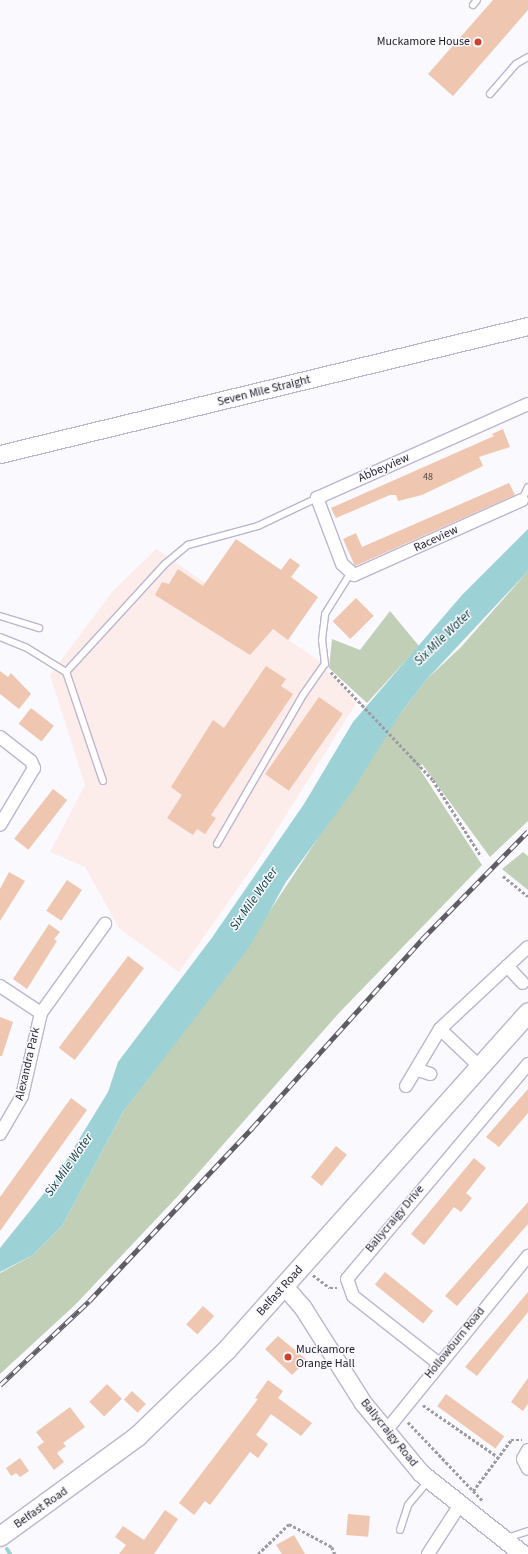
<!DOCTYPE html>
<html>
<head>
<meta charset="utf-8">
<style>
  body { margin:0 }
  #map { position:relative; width:528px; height:1554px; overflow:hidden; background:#faf9fe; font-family:"Source Sans 3",sans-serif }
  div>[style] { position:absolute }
  .industrial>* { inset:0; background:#fcecea }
  .green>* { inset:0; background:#c0cfb6 }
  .water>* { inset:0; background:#9cd2d5 }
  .stream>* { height:4px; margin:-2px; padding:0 2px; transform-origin:2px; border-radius:2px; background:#9cd2d5 }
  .building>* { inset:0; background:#efc6b0; transform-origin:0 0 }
  .path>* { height:2.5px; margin-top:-1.25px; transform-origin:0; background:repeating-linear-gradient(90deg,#9e9ca3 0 3px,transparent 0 5px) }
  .roads { filter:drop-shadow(1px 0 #bdb5cf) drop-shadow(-1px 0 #bdb5cf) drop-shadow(0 1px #bdb5cf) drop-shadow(0 -1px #bdb5cf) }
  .lane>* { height:6px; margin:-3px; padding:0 3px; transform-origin:3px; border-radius:3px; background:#fff }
  .street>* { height:12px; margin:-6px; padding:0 6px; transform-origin:6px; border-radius:6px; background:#fff }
  .secondary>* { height:17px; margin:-8.5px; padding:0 8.5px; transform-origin:8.5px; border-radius:8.5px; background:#fff }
  .primary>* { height:19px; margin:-9.5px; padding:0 9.5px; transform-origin:9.5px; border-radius:9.5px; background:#fff }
  .rail>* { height:4.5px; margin-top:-2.25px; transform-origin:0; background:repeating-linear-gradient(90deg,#faf9fe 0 9px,#5f5c64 0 18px); box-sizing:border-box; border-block:1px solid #5f5c64 }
  .dots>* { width:11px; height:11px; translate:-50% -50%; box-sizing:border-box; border:2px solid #faf9fe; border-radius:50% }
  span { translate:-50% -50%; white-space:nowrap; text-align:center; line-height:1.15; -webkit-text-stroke:3px #faf9fe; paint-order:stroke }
  .number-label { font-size:10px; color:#544849 }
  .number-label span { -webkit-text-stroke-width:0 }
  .poi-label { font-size:12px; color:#211e27 }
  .right { translate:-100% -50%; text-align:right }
  .left { translate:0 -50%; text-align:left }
  .street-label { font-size:12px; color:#211e27 }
  .water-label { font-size:13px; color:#063c3e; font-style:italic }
</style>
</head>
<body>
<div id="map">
  <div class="industrial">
    <div style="clip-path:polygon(156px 549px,319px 661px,357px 702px,259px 858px,179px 972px,119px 928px,85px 867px,50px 852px,85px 785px,50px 675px,113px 591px)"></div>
  </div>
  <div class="green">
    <div style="clip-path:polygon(528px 571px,528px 821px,490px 857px,422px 764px,419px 768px,482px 865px,338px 1014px,177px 1197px,75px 1305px,0 1374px,0 1273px,33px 1255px,62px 1226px,123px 1112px,238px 959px,402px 711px,427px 679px,461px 647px)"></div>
    <div style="clip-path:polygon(390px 611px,419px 646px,367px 703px,329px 668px,332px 639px,360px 650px)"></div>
    <div style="clip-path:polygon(523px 852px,528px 856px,528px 890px,502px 869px)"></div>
  </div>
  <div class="water">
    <div style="clip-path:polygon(528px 529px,528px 571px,427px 679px,402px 711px,351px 793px,286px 882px,250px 946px,123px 1112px,62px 1226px,33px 1255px,0 1272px,0 1248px,53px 1182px,108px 1092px,118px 1062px,211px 939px,304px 804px,353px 722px,462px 595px)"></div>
  </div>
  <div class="stream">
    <div style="left:7px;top:1549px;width:6px;rotate:59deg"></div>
  </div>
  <div class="building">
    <div style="clip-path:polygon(493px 0,528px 0,528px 10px,453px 96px,428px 74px)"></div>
    <div style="clip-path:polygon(503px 429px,510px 447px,479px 457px,483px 466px,422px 495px,398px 501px,396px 495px,390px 495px,336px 518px,331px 508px,494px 436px,492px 434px)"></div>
    <div style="clip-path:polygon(509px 483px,515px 495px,355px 566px,343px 539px,356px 533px,362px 547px)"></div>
    <div style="clip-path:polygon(236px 539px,281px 570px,290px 558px,300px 565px,291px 577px,318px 597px,288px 640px,273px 629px,250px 655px,155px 595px,162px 582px,169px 584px,178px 569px,203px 586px)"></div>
    <div style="left:356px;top:598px;width:25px;height:33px;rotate:45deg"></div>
    <div style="clip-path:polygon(266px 666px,286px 679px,281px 686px,293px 694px,211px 815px,216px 818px,205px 834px,197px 829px,193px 835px,167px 818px,182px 795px,171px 787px,213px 720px,224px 728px)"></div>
    <div style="clip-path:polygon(0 671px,8px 677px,11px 673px,31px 694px,19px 709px,0 694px)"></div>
    <div style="left:319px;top:697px;width:29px;height:94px;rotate:35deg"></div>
    <div style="left:31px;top:708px;width:29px;height:20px;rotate:38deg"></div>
    <div style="left:53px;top:789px;width:18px;height:63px;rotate:38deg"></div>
    <div style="clip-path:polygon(9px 872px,25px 881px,0 921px,0 889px)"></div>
    <div style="left:67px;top:880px;width:18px;height:37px;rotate:34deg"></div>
    <div style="clip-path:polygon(49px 924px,60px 932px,54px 939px,57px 941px,27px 989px,13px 979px)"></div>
    <div style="left:128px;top:956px;width:20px;height:115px;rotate:37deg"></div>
    <div style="clip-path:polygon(0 1017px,13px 1022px,2px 1056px,0 1056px)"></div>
    <div style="clip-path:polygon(528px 1089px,528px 1113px,499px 1147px,486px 1137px)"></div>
    <div style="clip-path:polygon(71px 1098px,87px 1110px,0 1231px,0 1197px)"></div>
    <div style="left:336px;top:1146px;width:14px;height:40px;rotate:39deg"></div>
    <div style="clip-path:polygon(474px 1158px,486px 1168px,466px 1193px,472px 1198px,461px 1212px,454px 1207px,424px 1245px,411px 1234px)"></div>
    <div style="clip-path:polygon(528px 1202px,528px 1224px,457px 1306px,445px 1296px)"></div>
    <div style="left:385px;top:1272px;width:62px;height:16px;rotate:39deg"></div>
    <div style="clip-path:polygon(528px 1292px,528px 1312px,477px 1376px,465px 1367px)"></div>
    <div style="left:203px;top:1306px;width:15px;height:25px;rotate:42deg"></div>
    <div style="clip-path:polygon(278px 1336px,307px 1360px,292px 1375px,265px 1349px)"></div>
    <div style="clip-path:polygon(528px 1378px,528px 1404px,523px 1411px,511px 1402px)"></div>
    <div style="clip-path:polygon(268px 1380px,283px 1391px,278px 1398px,312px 1423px,301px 1436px,271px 1414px,256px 1435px,268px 1444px,258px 1458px,250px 1452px,210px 1505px,205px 1501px,194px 1515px,179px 1503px,258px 1399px,255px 1398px)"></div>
    <div style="left:107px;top:1384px;width:21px;height:25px;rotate:45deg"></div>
    <div style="left:132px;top:1391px;width:19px;height:12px;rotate:43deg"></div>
    <div style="left:446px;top:1394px;width:72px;height:15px;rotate:36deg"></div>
    <div style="clip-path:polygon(70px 1407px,85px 1427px,63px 1443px,66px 1446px,57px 1453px,64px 1462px,54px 1470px,37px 1447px,44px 1442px,36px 1432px)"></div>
    <div style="clip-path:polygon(20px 1458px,29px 1471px,20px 1477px,16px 1473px,11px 1476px,6px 1468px)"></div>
    <div style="clip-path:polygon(165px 1510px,178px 1519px,154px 1554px,119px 1554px,126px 1545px,115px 1537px,123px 1526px,144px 1540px)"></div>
    <div style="left:348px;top:1514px;width:22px;height:21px;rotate:5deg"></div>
    <div style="clip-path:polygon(294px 1535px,305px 1554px,282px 1554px,276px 1545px)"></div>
  </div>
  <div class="path">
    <div style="left:331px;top:672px;width:149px;rotate:46.6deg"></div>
    <div style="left:433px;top:780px;width:90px;rotate:57.7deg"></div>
    <div style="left:503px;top:876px;width:32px;rotate:39deg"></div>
    <div style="left:313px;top:1275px;width:21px;rotate:37deg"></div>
    <div style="left:330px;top:1288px;width:7px"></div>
    <div style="left:423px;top:1405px;width:91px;rotate:34.7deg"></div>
    <div style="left:408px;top:1422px;width:109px;rotate:46.5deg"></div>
    <div style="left:473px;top:1491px;width:64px;rotate:-53.3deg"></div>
    <div style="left:511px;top:1440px;width:11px"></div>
    <div style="left:258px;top:1554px;width:43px;rotate:-44.1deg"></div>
    <div style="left:289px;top:1524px;width:49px;rotate:28.1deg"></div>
    <div style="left:332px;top:1547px;width:8px;rotate:67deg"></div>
  </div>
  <div class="roads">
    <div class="lane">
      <div style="left:473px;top:5px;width:6px;rotate:-51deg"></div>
      <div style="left:490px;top:94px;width:40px;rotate:-49deg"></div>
      <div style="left:516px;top:64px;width:14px;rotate:-30deg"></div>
      <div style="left:522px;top:500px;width:14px;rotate:-65deg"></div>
      <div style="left:0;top:616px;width:41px;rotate:17.1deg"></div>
      <div style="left:0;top:637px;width:29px;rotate:22deg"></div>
      <div style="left:27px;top:648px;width:46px;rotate:31.6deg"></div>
      <div style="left:103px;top:781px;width:115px;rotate:-108.7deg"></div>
      <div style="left:66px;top:672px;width:147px;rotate:-47.5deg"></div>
      <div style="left:165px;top:564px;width:30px;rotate:-40deg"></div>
      <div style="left:188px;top:545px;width:73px;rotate:-15.2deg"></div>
      <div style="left:258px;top:526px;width:65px;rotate:-25.4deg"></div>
      <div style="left:217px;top:844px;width:172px;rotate:-60deg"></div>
      <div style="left:303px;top:695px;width:38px;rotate:-55deg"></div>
      <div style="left:325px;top:664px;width:24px;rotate:-97deg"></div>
      <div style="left:322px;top:640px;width:26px;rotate:-83deg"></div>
      <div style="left:325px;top:614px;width:47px;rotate:-58deg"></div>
      <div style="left:400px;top:1530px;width:26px;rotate:-72deg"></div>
      <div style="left:408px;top:1505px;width:31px;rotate:-50deg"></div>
      <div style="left:507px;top:1538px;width:22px;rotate:-18deg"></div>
    </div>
    <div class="street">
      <div style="left:522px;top:500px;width:184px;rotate:155.9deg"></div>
      <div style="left:354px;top:575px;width:16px;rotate:-137deg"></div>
      <div style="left:342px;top:564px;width:71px;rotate:-110.7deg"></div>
      <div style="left:317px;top:498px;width:231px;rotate:-24deg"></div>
      <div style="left:0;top:737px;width:39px;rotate:38deg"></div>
      <div style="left:31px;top:761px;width:8px;rotate:67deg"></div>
      <div style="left:34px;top:768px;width:66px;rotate:120.8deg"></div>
      <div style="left:507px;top:966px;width:23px;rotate:47deg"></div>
      <div style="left:0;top:986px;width:49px;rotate:33.4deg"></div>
      <div style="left:440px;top:1029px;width:54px;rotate:43.5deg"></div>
      <div style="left:418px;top:1070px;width:13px;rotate:18deg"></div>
      <div style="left:406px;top:1086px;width:66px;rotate:-59.2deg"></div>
      <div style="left:440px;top:1029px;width:120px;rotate:-43deg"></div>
      <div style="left:0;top:1134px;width:44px;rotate:-59.9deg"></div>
      <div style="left:22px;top:1096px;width:85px;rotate:-77.1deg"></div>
      <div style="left:41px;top:1013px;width:110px;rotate:-54.3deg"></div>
      <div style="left:438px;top:1363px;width:108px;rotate:-141.8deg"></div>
      <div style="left:353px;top:1296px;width:18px;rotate:-109deg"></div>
      <div style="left:347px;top:1279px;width:281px;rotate:-49.9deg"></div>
      <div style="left:385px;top:1432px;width:227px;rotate:-50.9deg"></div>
      <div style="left:528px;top:1450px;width:10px;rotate:119deg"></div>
      <div style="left:523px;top:1459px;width:11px;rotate:63deg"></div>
      <div style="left:428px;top:1554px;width:57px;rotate:-57.1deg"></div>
    </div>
    <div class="secondary">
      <div style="left:0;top:454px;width:543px;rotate:-13.63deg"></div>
      <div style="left:284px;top:1286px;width:29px;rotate:49deg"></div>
      <div style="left:303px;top:1308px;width:112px;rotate:57.7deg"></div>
      <div style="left:363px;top:1403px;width:91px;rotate:50.4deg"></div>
      <div style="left:421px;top:1473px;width:130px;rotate:38.5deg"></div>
    </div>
    <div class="primary">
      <div style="left:0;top:1536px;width:170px;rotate:-36.1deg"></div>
      <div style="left:137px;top:1436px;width:124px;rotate:-44deg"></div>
      <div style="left:226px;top:1350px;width:453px;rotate:-48.2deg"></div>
    </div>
  </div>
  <div class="rail">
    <div style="left:0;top:1385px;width:122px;rotate:-43.3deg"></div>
    <div style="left:89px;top:1301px;width:238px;rotate:-46.7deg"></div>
    <div style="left:252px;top:1128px;width:254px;rotate:-48deg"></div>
    <div style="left:422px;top:939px;width:151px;rotate:-45.5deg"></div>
  </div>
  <div class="dots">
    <div style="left:478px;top:42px;background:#cc402c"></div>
    <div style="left:288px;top:1357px;background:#cc402c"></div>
  </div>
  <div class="number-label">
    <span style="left:428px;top:478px">48</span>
  </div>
  <div class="poi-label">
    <span class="right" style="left:470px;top:42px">Muckamore House</span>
    <span class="left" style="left:296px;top:1357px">Muckamore<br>Orange Hall</span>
  </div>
  <div class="street-label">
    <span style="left:264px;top:391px;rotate:-14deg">Seven Mile Straight</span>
    <span style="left:384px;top:468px;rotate:-24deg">Abbeyview</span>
    <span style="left:436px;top:539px;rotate:-25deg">Raceview</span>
    <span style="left:28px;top:1064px;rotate:-77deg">Alexandra Park</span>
    <span style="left:395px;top:1219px;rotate:-50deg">Ballycraigy Drive</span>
    <span style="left:280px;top:1291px;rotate:-48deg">Belfast Road</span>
    <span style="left:455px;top:1343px;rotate:-51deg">Hollowburn Road</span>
    <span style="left:389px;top:1433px;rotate:51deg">Ballycraigy Road</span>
    <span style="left:41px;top:1508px;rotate:-35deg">Belfast Road</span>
  </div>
  <div class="water-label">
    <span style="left:443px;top:638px;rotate:-44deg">Six Mile Water</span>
    <span style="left:254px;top:899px;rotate:-55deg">Six Mile Water</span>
    <span style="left:69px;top:1165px;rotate:-55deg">Six Mile Water</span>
  </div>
</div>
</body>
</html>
